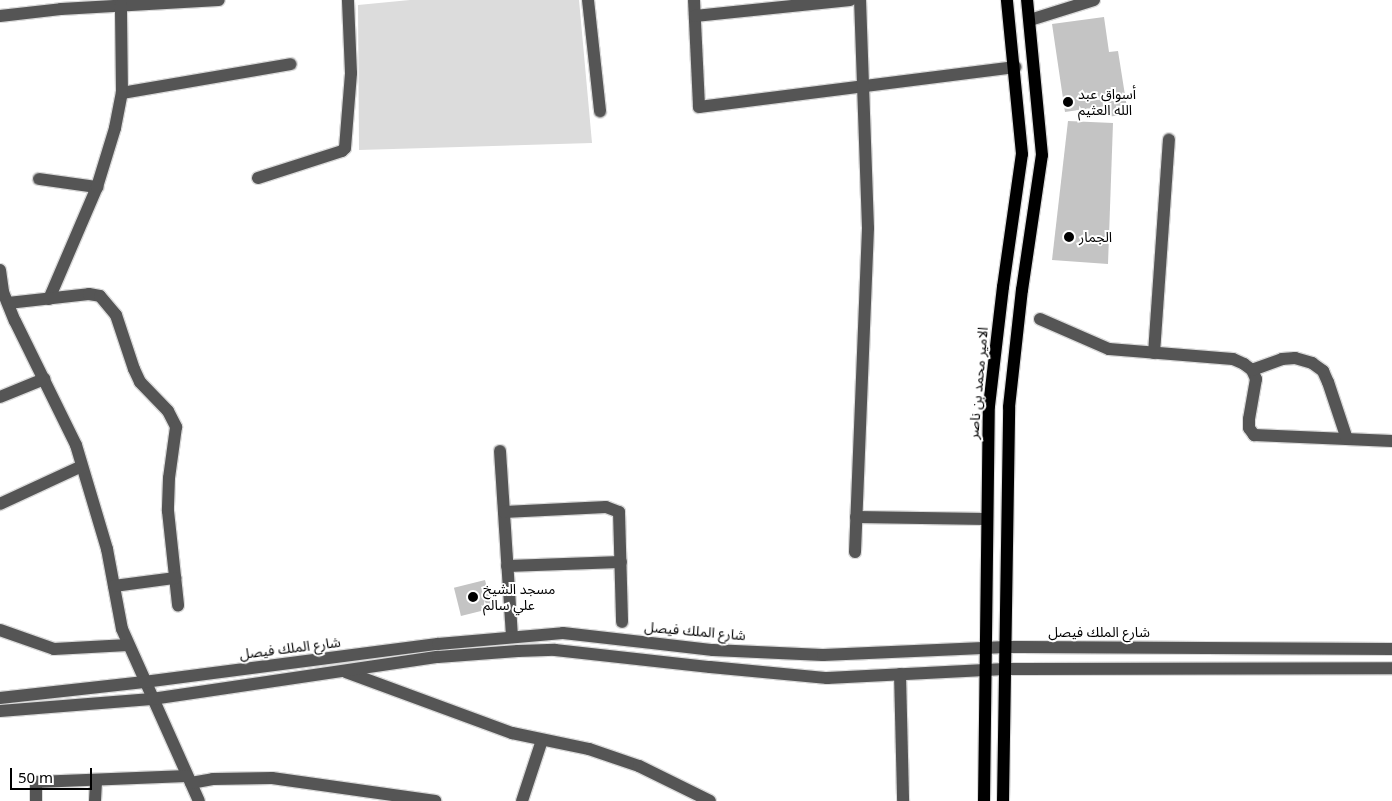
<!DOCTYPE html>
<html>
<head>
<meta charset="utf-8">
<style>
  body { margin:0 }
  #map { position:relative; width:1392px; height:801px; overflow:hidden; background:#fff; font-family:"Noto Sans","Noto Sans Arabic",sans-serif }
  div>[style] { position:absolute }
  .green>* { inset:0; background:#dcdcdc }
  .building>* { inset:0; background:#c4c4c4; transform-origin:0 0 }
  .roads { filter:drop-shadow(1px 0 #dbdbdb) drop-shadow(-1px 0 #dbdbdb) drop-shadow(0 1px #dbdbdb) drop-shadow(0 -1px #dbdbdb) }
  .minor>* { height:12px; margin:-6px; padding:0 6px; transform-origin:6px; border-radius:6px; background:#555 }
  .major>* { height:12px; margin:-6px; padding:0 6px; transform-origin:6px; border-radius:6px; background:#000 }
  .dots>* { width:14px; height:14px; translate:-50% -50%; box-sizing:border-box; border:2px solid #fff; border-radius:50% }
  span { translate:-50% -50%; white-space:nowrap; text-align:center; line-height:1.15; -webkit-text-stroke:4px #fff; paint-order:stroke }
  .poi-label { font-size:14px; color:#000 }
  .left { translate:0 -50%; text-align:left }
  .street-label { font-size:14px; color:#000 }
  .scale { position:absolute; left:10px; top:768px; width:82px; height:22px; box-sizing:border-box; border:2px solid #000; border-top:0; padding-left:6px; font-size:15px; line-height:18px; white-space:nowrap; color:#000; -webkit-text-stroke:4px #fff; paint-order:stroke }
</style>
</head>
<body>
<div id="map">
  <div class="green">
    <div style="clip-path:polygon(410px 0,579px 0,592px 143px,359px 150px,358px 5px)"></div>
  </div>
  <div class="building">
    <div style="clip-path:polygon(1104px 17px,1109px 52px,1118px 51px,1128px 114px,1107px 117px,1106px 106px,1065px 112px,1052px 24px)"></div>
    <div style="clip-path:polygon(1068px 121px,1113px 123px,1108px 264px,1052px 260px)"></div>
    <div style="left:485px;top:580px;width:29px;height:32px;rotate:76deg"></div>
  </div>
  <div class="roads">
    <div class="minor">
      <div style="left:588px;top:0;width:112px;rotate:83.8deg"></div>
      <div style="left:694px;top:0;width:107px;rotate:87.3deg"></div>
      <div style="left:699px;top:107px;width:319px;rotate:-7.2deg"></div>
      <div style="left:0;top:16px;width:61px;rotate:-6.5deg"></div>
      <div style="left:61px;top:9px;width:158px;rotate:-3.3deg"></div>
      <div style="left:695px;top:16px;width:156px;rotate:-5.9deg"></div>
      <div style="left:1030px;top:20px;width:67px;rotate:-17.4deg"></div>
      <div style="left:122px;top:93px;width:171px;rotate:-9.7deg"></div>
      <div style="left:258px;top:178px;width:88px;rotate:-17.8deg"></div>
      <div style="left:342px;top:151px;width:4px;rotate:-45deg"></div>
      <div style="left:345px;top:148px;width:75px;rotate:-85.4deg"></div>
      <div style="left:351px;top:73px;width:73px;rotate:-92.4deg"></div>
      <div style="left:39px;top:179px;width:59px;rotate:7.9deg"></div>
      <div style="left:0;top:270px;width:22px;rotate:82deg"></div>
      <div style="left:3px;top:292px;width:31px;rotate:68deg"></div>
      <div style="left:15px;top:321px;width:138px;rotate:63.8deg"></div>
      <div style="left:76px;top:445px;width:109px;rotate:73.4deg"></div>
      <div style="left:107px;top:549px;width:81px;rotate:79.4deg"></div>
      <div style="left:122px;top:629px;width:188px;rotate:65.9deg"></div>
      <div style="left:49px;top:299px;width:122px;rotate:-66.8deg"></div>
      <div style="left:97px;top:187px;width:62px;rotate:-73deg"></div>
      <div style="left:115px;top:128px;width:36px;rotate:-79deg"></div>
      <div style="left:122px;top:93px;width:88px;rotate:-90.7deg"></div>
      <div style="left:8px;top:303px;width:81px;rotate:-6.3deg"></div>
      <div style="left:89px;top:294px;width:11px;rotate:10deg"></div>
      <div style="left:100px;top:296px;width:25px;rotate:50deg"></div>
      <div style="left:116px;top:315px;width:57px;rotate:71.6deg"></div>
      <div style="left:134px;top:369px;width:14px;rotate:65deg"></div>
      <div style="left:140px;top:382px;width:40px;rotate:46deg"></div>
      <div style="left:168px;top:411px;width:18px;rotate:63deg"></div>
      <div style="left:176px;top:427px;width:51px;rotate:97.8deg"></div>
      <div style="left:169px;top:478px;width:33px;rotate:92deg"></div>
      <div style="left:168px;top:511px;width:95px;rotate:83.9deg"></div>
      <div style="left:1040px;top:319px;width:75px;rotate:23.5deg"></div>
      <div style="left:1109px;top:349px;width:124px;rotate:4.6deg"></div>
      <div style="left:1233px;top:359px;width:12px;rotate:24deg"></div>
      <div style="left:1244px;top:364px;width:10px;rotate:37deg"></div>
      <div style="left:1252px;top:370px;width:10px;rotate:66deg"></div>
      <div style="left:1256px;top:379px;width:41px;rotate:99.9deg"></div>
      <div style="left:1249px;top:419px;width:9px;rotate:90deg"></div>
      <div style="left:1249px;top:428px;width:9px;rotate:54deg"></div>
      <div style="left:1254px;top:435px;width:138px;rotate:2.5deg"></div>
      <div style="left:1154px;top:353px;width:214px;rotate:-86deg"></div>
      <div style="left:1252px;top:370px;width:32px;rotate:-20deg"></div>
      <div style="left:1282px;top:359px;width:13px;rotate:-4deg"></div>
      <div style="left:1295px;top:358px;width:18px;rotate:16deg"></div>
      <div style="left:1312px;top:363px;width:14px;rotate:36deg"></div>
      <div style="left:1323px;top:371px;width:12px;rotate:66deg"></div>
      <div style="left:1328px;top:382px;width:60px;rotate:71.6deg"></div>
      <div style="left:0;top:397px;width:48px;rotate:-22.2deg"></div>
      <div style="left:500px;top:451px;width:185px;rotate:86.3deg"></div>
      <div style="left:0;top:504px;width:90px;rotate:-24.9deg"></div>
      <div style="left:504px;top:512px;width:102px;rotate:-2.8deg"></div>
      <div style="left:606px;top:507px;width:14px;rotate:21deg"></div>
      <div style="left:619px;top:512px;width:110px;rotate:88.4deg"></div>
      <div style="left:856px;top:517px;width:131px;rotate:0.9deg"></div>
      <div style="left:855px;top:552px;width:324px;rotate:-87.7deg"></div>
      <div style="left:868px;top:228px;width:228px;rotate:-92deg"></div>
      <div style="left:507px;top:566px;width:114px;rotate:-2deg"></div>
      <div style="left:114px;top:586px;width:62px;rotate:-7.5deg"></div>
      <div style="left:0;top:630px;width:57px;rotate:19.4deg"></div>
      <div style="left:54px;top:649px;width:74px;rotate:-3.1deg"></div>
      <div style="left:346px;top:672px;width:177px;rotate:20.2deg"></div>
      <div style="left:512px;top:733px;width:79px;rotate:11.7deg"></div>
      <div style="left:589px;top:749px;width:53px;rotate:18.8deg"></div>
      <div style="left:639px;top:766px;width:79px;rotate:26.2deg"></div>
      <div style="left:900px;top:674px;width:127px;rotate:88.6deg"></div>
      <div style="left:0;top:698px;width:145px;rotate:-6.3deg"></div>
      <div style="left:144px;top:682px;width:296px;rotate:-7.4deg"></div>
      <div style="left:438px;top:644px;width:125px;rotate:-5deg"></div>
      <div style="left:563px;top:633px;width:151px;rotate:6.5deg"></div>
      <div style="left:713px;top:650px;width:110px;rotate:2.6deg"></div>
      <div style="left:823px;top:655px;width:183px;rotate:-2.5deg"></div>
      <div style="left:1006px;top:647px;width:386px;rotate:0.3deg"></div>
      <div style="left:0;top:711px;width:152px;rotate:-4.5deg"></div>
      <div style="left:152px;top:699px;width:289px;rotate:-8.4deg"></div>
      <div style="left:438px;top:657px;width:80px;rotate:-4.3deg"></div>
      <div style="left:518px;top:651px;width:37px;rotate:-2deg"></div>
      <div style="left:555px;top:650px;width:156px;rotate:6.3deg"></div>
      <div style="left:710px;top:667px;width:118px;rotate:5.4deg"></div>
      <div style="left:827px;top:678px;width:178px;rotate:-2.9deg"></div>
      <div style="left:1005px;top:669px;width:387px;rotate:-0.1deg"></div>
      <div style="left:191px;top:783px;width:22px;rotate:-10deg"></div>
      <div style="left:213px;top:779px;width:59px;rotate:-1deg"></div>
      <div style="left:272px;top:778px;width:165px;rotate:8deg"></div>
      <div style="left:36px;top:801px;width:19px;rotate:-90deg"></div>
      <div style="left:36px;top:782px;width:151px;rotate:-2.3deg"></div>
      <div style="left:95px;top:801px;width:21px;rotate:-87deg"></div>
      <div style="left:522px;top:801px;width:64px;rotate:-71.8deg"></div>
    </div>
    <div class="major">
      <div style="left:984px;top:801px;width:395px;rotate:-89.3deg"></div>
      <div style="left:989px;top:406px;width:120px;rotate:-83.3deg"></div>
      <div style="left:1003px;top:287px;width:134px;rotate:-81.9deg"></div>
      <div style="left:1022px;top:154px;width:155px;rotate:-95.6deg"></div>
      <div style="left:1003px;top:801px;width:394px;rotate:-89.1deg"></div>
      <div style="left:1009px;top:407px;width:118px;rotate:-83.7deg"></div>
      <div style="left:1022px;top:290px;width:136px;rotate:-81.6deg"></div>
      <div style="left:1042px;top:155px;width:156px;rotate:-95.5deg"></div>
    </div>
  </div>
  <div class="dots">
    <div style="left:1068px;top:102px;background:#000"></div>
    <div style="left:1069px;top:237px;background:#000"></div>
    <div style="left:473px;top:597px;background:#000"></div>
  </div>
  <div class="poi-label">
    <span class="left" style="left:1078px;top:102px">أسواق عبد<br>الله العثيم</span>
    <span class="left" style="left:1079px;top:237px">الجمار</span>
    <span class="left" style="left:483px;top:597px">مسجد الشيخ<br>علي سالم</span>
  </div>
  <div class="street-label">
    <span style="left:978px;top:383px;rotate:-85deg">الامير محمد بن ناصر</span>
    <span style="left:695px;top:631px;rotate:5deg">شارع الملك فيصل</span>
    <span style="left:1099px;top:632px">شارع الملك فيصل</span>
    <span style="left:290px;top:648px;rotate:-7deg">شارع الملك فيصل</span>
  </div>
  <div class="scale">50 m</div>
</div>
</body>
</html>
